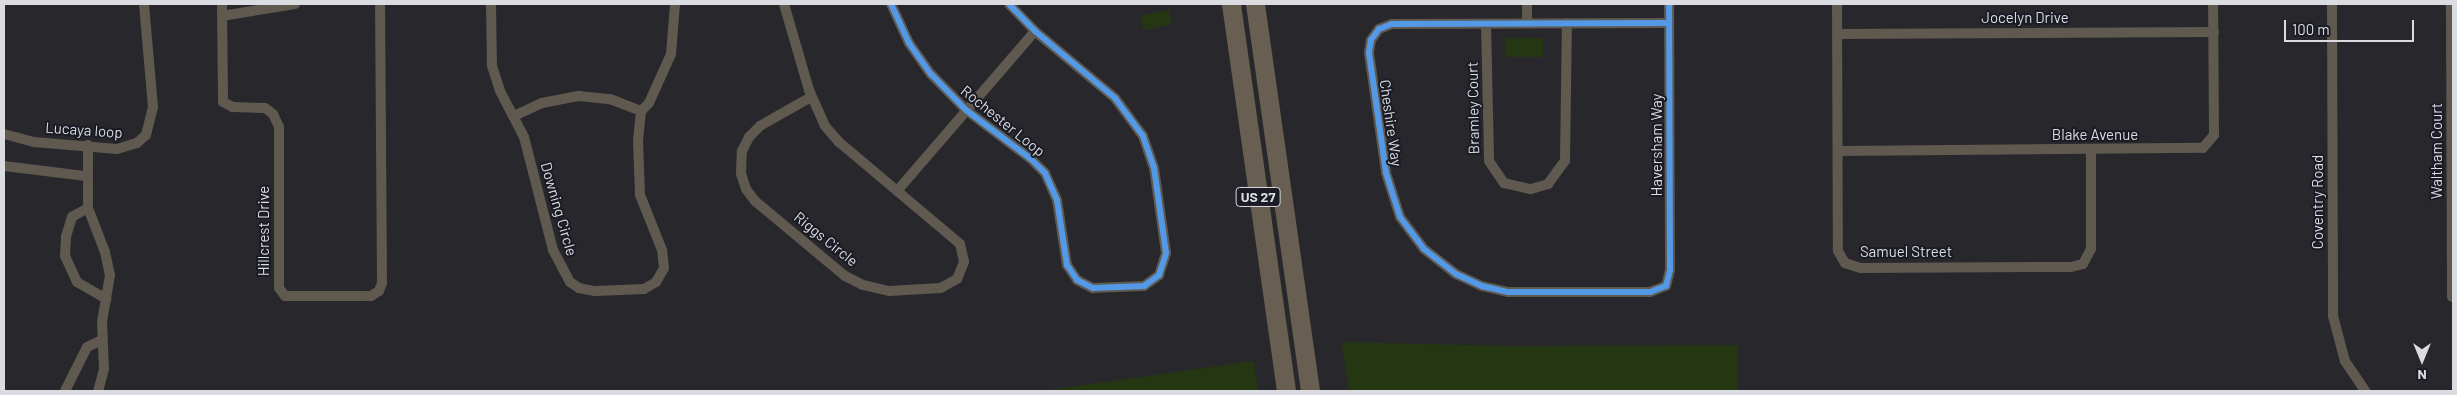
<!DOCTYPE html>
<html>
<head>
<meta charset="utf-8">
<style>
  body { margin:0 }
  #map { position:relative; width:2457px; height:395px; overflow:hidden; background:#27272c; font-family:Barlow,sans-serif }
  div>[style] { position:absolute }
  .green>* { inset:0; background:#243712; transform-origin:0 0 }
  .street>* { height:10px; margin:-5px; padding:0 5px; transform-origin:5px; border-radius:5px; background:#5f5950 }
  .highway>* { height:19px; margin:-9.5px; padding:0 9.5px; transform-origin:9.5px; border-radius:9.5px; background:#685e51 }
  .cycleway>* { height:6px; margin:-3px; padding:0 3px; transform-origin:3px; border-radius:3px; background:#5399e6 }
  span { translate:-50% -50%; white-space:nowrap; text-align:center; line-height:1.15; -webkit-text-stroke:4px #1b1b25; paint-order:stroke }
  .shield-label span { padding:1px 4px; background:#1b1b25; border:1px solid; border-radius:4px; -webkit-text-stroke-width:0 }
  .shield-label { font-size:14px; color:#dbdbe2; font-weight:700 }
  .street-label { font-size:15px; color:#dbdbe2 }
  .frame { position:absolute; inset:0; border:5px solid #dbdbe2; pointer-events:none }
  .north { position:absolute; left:2397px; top:335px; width:50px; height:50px; -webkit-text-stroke:4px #1b1b25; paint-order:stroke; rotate:180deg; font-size:14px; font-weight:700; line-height:20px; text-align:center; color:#dbdbe2 }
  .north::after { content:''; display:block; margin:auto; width:18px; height:22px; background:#dbdbe2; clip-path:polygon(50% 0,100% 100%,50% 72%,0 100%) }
  .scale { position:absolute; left:2284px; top:20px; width:130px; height:22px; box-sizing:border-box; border:2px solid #dbdbe2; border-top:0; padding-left:6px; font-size:15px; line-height:18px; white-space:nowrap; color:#dbdbe2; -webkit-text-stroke:4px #1b1b25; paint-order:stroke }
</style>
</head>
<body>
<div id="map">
  <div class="green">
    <div style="left:1169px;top:10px;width:15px;height:29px;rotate:79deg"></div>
    <div style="left:1506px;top:38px;width:37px;height:19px"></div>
    <div style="clip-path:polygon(1341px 342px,1514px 346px,1738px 345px,1738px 391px,1349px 391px)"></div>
    <div style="left:1254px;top:361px;width:30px;height:1052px;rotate:82deg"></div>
  </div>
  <div class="street">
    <div style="left:222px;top:4px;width:98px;rotate:89.4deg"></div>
    <div style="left:223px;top:102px;width:11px;rotate:27deg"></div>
    <div style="left:233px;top:107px;width:32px;rotate:2deg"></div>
    <div style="left:265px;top:108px;width:10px;rotate:37deg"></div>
    <div style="left:273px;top:114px;width:14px;rotate:65deg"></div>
    <div style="left:279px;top:127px;width:161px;rotate:90deg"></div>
    <div style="left:279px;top:288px;width:10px;rotate:53deg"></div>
    <div style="left:285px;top:296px;width:86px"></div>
    <div style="left:371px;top:296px;width:9px;rotate:-32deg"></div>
    <div style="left:379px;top:291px;width:9px;rotate:-69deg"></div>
    <div style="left:382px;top:283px;width:279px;rotate:-90.4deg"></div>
    <div style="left:491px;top:4px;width:62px;rotate:89.1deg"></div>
    <div style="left:492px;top:66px;width:26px;rotate:72deg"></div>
    <div style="left:500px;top:91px;width:52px;rotate:62.4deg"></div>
    <div style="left:524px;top:137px;width:117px;rotate:75.6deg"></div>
    <div style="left:553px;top:250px;width:36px;rotate:62deg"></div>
    <div style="left:570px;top:282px;width:11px;rotate:34deg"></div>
    <div style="left:579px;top:288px;width:16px;rotate:11deg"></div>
    <div style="left:595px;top:291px;width:49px;rotate:-2.3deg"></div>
    <div style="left:644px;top:289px;width:14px;rotate:-30deg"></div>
    <div style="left:656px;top:282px;width:16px;rotate:-60deg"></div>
    <div style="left:664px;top:268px;width:18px;rotate:-96deg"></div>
    <div style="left:662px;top:250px;width:59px;rotate:-111.8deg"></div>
    <div style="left:640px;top:195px;width:55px;rotate:-92.1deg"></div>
    <div style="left:638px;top:140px;width:29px;rotate:-84deg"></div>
    <div style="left:641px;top:111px;width:11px;rotate:-45deg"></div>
    <div style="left:649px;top:103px;width:54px;rotate:-65.8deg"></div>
    <div style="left:671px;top:54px;width:50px;rotate:-85.4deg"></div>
    <div style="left:784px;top:4px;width:90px;rotate:73.8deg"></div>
    <div style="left:809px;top:90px;width:39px;rotate:66deg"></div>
    <div style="left:825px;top:126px;width:21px;rotate:49deg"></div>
    <div style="left:839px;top:142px;width:158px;rotate:40.1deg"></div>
    <div style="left:960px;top:244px;width:18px;rotate:77deg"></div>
    <div style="left:964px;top:262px;width:18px;rotate:112deg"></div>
    <div style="left:957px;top:279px;width:18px;rotate:151deg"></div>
    <div style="left:941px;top:288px;width:52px;rotate:176.7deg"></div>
    <div style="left:889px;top:291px;width:27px;rotate:-167deg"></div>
    <div style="left:863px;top:285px;width:20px;rotate:-153deg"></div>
    <div style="left:845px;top:276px;width:117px;rotate:-140.2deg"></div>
    <div style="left:755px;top:201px;width:15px;rotate:-127deg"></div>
    <div style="left:746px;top:189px;width:16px;rotate:-108deg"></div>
    <div style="left:741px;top:174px;width:23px;rotate:-88deg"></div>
    <div style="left:742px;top:151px;width:16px;rotate:-63deg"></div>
    <div style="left:749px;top:137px;width:16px;rotate:-45deg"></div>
    <div style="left:760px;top:126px;width:59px;rotate:-29.6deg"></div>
    <div style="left:891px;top:4px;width:43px;rotate:65.2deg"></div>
    <div style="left:909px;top:43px;width:38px;rotate:55deg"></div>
    <div style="left:931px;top:74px;width:50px;rotate:45.8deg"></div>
    <div style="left:966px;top:110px;width:81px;rotate:37deg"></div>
    <div style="left:1031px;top:159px;width:20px;rotate:45deg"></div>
    <div style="left:1045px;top:173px;width:30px;rotate:66deg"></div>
    <div style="left:1057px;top:200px;width:66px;rotate:81.3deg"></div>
    <div style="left:1067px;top:265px;width:18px;rotate:56deg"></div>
    <div style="left:1077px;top:280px;width:18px;rotate:27deg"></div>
    <div style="left:1093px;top:288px;width:51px;rotate:-2.2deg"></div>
    <div style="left:1144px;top:286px;width:19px;rotate:-36deg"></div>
    <div style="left:1159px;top:275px;width:23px;rotate:-72deg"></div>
    <div style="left:1166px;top:253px;width:86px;rotate:-98deg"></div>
    <div style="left:1154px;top:168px;width:34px;rotate:-109deg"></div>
    <div style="left:1143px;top:136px;width:47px;rotate:-126.4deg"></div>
    <div style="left:1115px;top:98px;width:104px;rotate:-140.1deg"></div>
    <div style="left:1035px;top:31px;width:37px;rotate:-134deg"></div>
    <div style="left:1527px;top:4px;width:19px;rotate:90deg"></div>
    <div style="left:1837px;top:4px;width:247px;rotate:89.8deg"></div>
    <div style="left:1838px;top:251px;width:14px;rotate:60deg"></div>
    <div style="left:1845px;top:263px;width:16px;rotate:18deg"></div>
    <div style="left:1860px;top:268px;width:211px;rotate:-0.3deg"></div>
    <div style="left:2071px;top:267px;width:12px;rotate:-14deg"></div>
    <div style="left:2083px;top:264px;width:17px;rotate:-62deg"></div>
    <div style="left:2091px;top:249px;width:99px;rotate:-90deg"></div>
    <div style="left:2332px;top:4px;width:312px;rotate:89.8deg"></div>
    <div style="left:2333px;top:316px;width:47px;rotate:75.1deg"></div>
    <div style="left:2345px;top:361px;width:36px;rotate:56deg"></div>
    <div style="left:2451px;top:4px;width:293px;rotate:89.8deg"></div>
    <div style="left:222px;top:16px;width:74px;rotate:-9.3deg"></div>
    <div style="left:1669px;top:23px;width:277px;rotate:179.8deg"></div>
    <div style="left:1392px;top:24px;width:14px;rotate:159deg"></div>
    <div style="left:1379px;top:29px;width:14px;rotate:126deg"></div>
    <div style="left:1371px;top:40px;width:13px;rotate:99deg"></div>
    <div style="left:1369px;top:53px;width:121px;rotate:81.9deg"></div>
    <div style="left:1386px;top:173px;width:46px;rotate:72.3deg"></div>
    <div style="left:1400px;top:217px;width:40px;rotate:53deg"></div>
    <div style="left:1424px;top:249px;width:41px;rotate:38deg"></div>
    <div style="left:1456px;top:274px;width:29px;rotate:25deg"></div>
    <div style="left:1482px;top:286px;width:27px;rotate:13deg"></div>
    <div style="left:1508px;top:292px;width:142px"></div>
    <div style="left:1650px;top:292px;width:17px;rotate:-21deg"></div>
    <div style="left:1666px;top:286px;width:16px;rotate:-76deg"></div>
    <div style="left:1670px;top:270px;width:266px;rotate:-90.2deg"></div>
    <div style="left:1486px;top:24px;width:137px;rotate:88.7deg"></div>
    <div style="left:1489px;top:161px;width:27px;rotate:56deg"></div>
    <div style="left:1504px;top:183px;width:28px;rotate:13deg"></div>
    <div style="left:1531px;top:189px;width:18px;rotate:-16deg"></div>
    <div style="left:1548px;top:184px;width:29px;rotate:-54deg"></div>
    <div style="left:1565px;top:161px;width:138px;rotate:-89.2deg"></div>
    <div style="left:1837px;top:34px;width:377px;rotate:-0.3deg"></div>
    <div style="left:514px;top:116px;width:31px;rotate:-25deg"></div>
    <div style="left:542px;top:103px;width:38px;rotate:-11deg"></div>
    <div style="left:579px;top:96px;width:31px;rotate:6deg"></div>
    <div style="left:610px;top:99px;width:33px;rotate:21deg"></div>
    <div style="left:4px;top:134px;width:31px;rotate:15deg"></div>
    <div style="left:34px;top:142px;width:83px;rotate:4.8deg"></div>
    <div style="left:117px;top:149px;width:21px;rotate:-17deg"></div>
    <div style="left:137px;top:143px;width:12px;rotate:-42deg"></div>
    <div style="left:146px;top:135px;width:29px;rotate:-76deg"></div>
    <div style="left:153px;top:107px;width:103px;rotate:-95deg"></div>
    <div style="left:88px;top:145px;width:63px;rotate:90deg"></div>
    <div style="left:88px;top:208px;width:47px;rotate:68.9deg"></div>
    <div style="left:105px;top:252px;width:24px;rotate:78deg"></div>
    <div style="left:110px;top:275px;width:48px;rotate:99.7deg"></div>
    <div style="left:102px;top:322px;width:47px;rotate:87.6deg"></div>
    <div style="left:104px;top:369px;width:23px;rotate:105deg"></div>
    <div style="left:1838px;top:151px;width:365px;rotate:-0.5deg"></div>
    <div style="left:2203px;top:148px;width:17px;rotate:-50deg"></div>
    <div style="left:2214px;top:135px;width:131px;rotate:-90.4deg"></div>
    <div style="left:4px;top:166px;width:83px;rotate:7deg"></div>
    <div style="left:897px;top:191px;width:211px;rotate:-49.2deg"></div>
    <div style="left:88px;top:208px;width:18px;rotate:151deg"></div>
    <div style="left:72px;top:217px;width:21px;rotate:107deg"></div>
    <div style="left:66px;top:237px;width:19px;rotate:93deg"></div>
    <div style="left:65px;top:256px;width:29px;rotate:65deg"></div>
    <div style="left:77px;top:282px;width:34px;rotate:30deg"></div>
    <div style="left:65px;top:391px;width:49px;rotate:-63.4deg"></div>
    <div style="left:87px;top:347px;width:17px;rotate:-25deg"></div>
  </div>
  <div class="highway">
    <div style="left:1231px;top:4px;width:391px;rotate:81.9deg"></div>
    <div style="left:1255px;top:4px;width:391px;rotate:81.9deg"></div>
  </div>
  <div class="cycleway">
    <div style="left:891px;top:4px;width:43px;rotate:65.2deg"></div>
    <div style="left:909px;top:43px;width:38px;rotate:55deg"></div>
    <div style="left:931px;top:74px;width:50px;rotate:45.8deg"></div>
    <div style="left:966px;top:110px;width:81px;rotate:37deg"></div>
    <div style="left:1031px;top:159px;width:20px;rotate:45deg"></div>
    <div style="left:1045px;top:173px;width:30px;rotate:66deg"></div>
    <div style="left:1057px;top:200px;width:66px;rotate:81.3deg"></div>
    <div style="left:1067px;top:265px;width:18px;rotate:56deg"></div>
    <div style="left:1077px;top:280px;width:18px;rotate:27deg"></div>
    <div style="left:1093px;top:288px;width:51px;rotate:-2.2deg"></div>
    <div style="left:1144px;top:286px;width:19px;rotate:-36deg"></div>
    <div style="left:1159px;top:275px;width:23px;rotate:-72deg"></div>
    <div style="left:1166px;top:253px;width:86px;rotate:-98deg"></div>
    <div style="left:1154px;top:168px;width:34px;rotate:-109deg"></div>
    <div style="left:1143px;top:136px;width:47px;rotate:-126.4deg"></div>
    <div style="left:1115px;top:98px;width:104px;rotate:-140.1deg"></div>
    <div style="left:1035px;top:31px;width:37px;rotate:-134deg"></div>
    <div style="left:1669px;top:23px;width:277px;rotate:179.8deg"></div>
    <div style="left:1392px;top:24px;width:14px;rotate:159deg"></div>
    <div style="left:1379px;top:29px;width:14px;rotate:126deg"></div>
    <div style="left:1371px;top:40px;width:13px;rotate:99deg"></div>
    <div style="left:1369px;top:53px;width:121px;rotate:81.9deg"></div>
    <div style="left:1386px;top:173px;width:46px;rotate:72.3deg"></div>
    <div style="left:1400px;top:217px;width:40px;rotate:53deg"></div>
    <div style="left:1424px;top:249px;width:41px;rotate:38deg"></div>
    <div style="left:1456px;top:274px;width:29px;rotate:25deg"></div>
    <div style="left:1482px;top:286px;width:27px;rotate:13deg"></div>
    <div style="left:1508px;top:292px;width:142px"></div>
    <div style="left:1650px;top:292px;width:17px;rotate:-21deg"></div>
    <div style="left:1666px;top:286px;width:16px;rotate:-76deg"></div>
    <div style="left:1670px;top:270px;width:266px;rotate:-90.2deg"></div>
  </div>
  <div class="shield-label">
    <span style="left:1258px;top:197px">US 27</span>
  </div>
  <div class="street-label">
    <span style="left:2025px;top:18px">Jocelyn Drive</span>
    <span style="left:1473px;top:108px;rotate:-91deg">Bramley Court</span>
    <span style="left:1003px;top:121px;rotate:39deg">Rochester Loop</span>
    <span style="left:1391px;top:123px;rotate:82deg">Cheshire Way</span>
    <span style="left:84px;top:130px;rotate:4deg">Lucaya loop</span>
    <span style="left:2095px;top:135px">Blake Avenue</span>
    <span style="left:1657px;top:145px;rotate:-90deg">Haversham Way</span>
    <span style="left:2437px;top:151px;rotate:-90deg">Waltham Court</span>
    <span style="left:2318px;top:202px;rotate:-90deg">Coventry Road</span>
    <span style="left:559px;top:209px;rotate:74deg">Downing Circle</span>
    <span style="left:264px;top:231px;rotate:-90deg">Hillcrest Drive</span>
    <span style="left:826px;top:239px;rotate:39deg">Riggs Circle</span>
    <span style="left:1906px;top:252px">Samuel Street</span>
  </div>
  <div class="frame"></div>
  <div class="north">N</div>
  <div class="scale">100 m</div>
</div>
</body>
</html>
